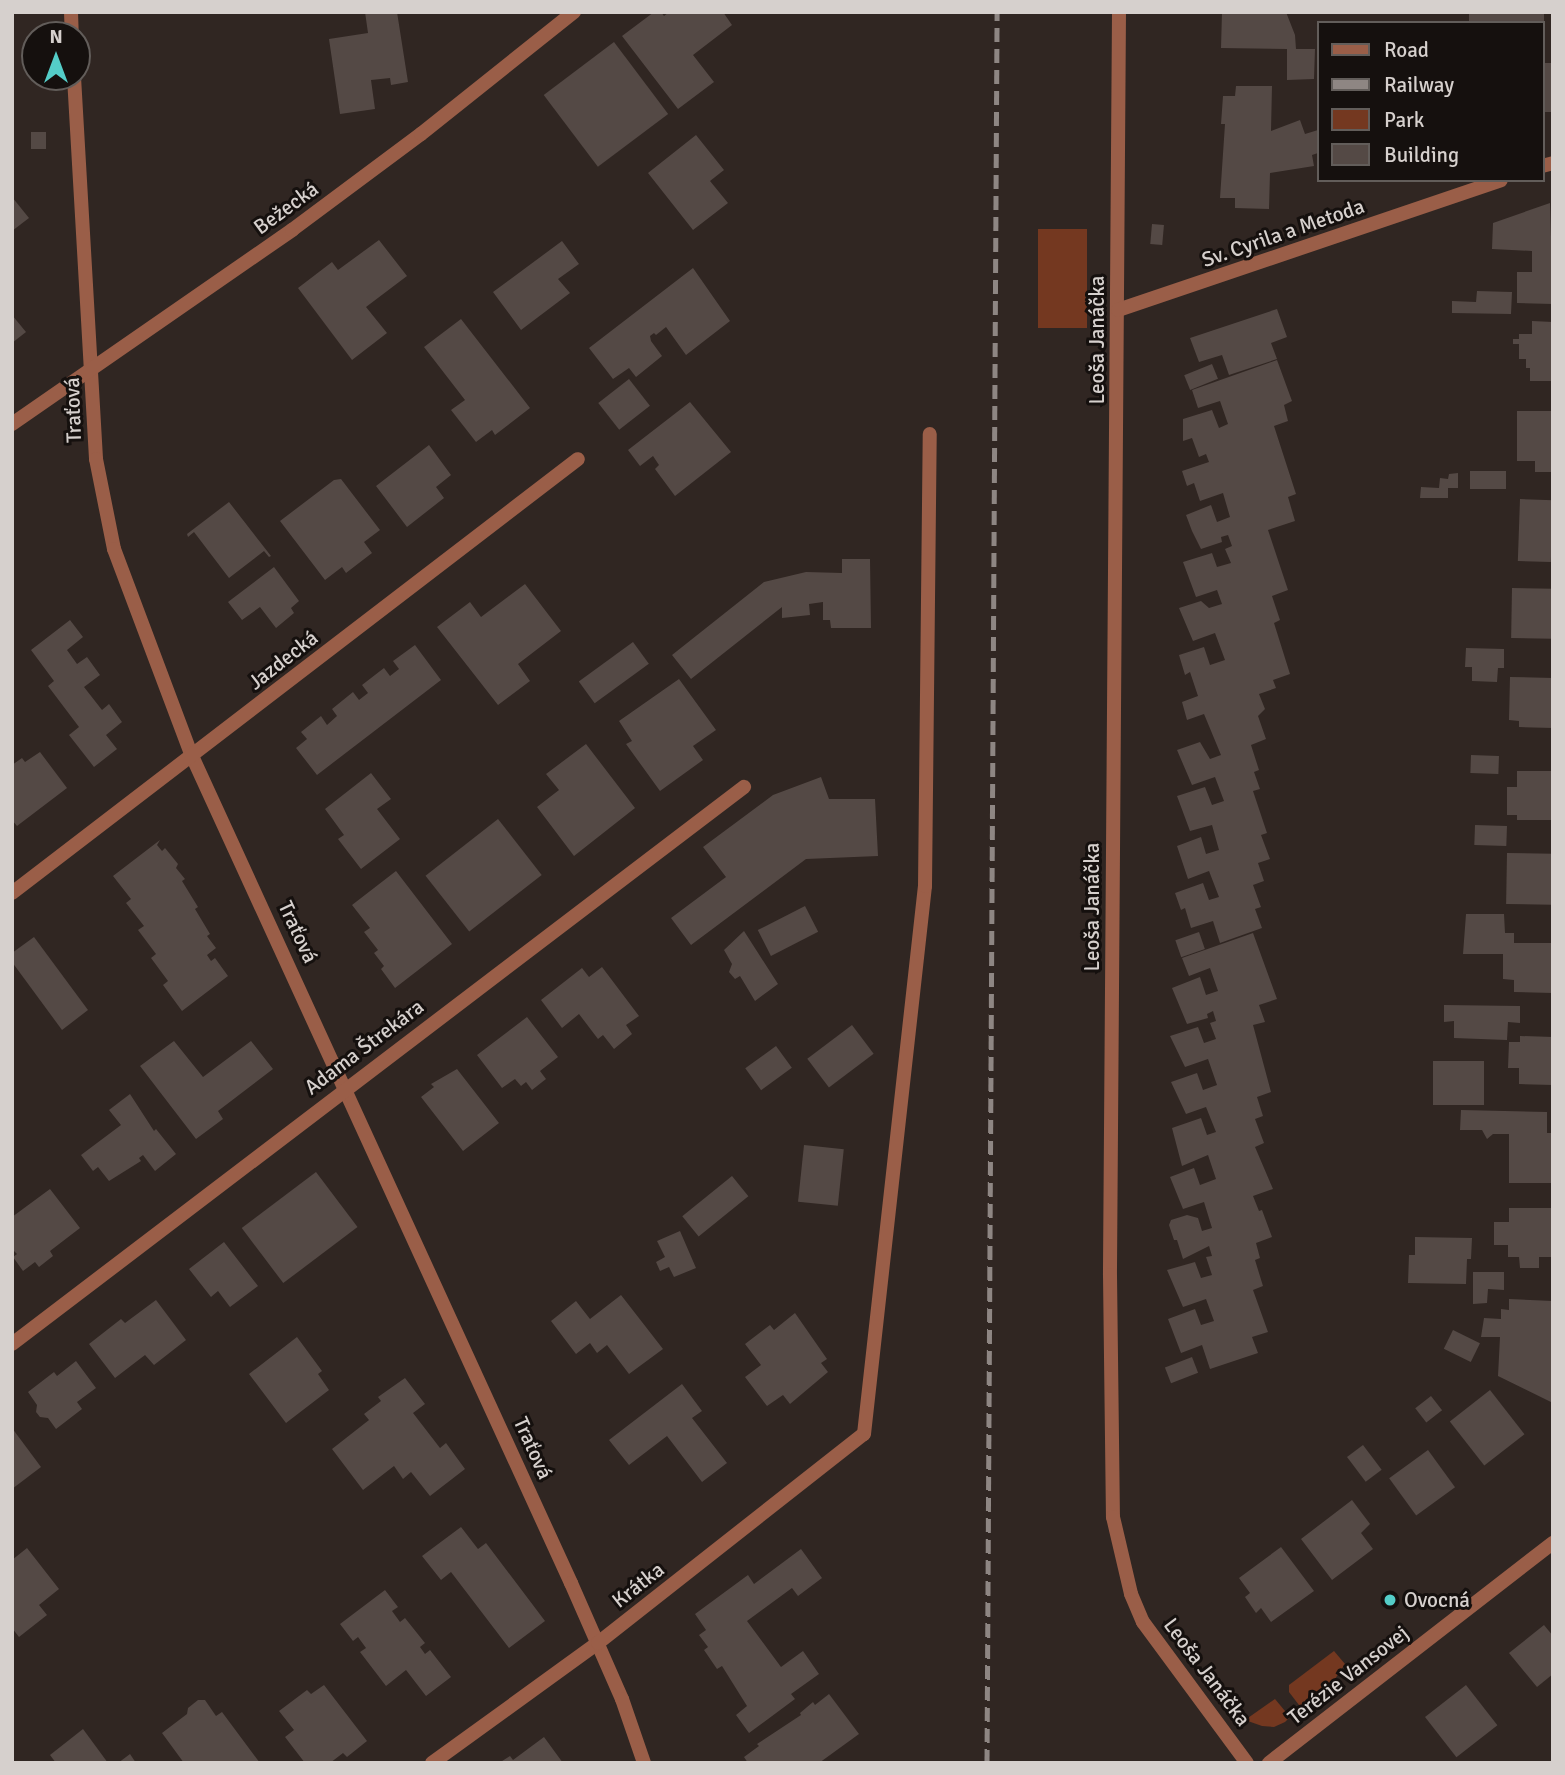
<!DOCTYPE html>
<html>
<head>
<meta charset="utf-8">
<style>
  body { margin:0 }
  #map { position:relative; width:1565px; height:1775px; overflow:hidden; background:#302622; font-family:Signika,sans-serif }
  div>[style] { position:absolute }
  .green>* { inset:0; background:#743820; transform-origin:0 0 }
  .building>* { inset:0; background:#544945; transform-origin:0 0 }
  .minor>* { height:14px; margin:-7px; padding:0 7px; transform-origin:7px; border-radius:7px; background:#9a5e48 }
  .rail>* { height:5px; margin-top:-2.5px; transform-origin:0; background:repeating-linear-gradient(90deg,#8e8683 0 14px,transparent 0 21px) }
  .dots>* { width:19px; height:19px; translate:-50% -50%; box-sizing:border-box; border:4px solid #15100e; border-radius:50% }
  span { translate:-50% -50%; white-space:nowrap; text-align:center; line-height:1.15; -webkit-text-stroke:6px #15100e; paint-order:stroke }
  .street-label { font-size:21px; color:#d6d0cd }
  .poi-label { font-size:21px; color:#d6d0cd }
  .left { translate:0 -50%; text-align:left }
  .frame { position:absolute; inset:0; border:14px solid #d6d0cd; pointer-events:none }
  .legend { position:absolute; left:1317px; top:21px; width:228px; height:161px; box-sizing:border-box; background:#15100e; border:2px solid #625d5a; margin:0; padding:9px 12px; list-style:none; font-size:21px; color:#d6d0cd }
  .legend li { display:flex; align-items:center; gap:14px; height:35px }
  .legend b { width:35px; border:2px solid #625d5a }
  .north { position:absolute; left:21px; top:21px; width:70px; height:70px; box-sizing:border-box; background:#15100e; border:2px solid #625d5a; border-radius:50%; rotate:0deg; font-size:19px; font-weight:700; line-height:28px; text-align:center; color:#d6d0cd }
  .north::after { content:''; display:block; margin:auto; width:24px; height:32px; background:#54cdc8; clip-path:polygon(50% 0,100% 100%,50% 72%,0 100%) }
</style>
</head>
<body>
<div id="map">
  <div class="green">
    <div style="left:1087px;top:229px;width:99px;height:49px;rotate:90deg"></div>
    <div style="clip-path:polygon(1334px 1651px,1345px 1664px,1327px 1691px,1302px 1709px,1289px 1692px,1289px 1685px)"></div>
    <div style="clip-path:polygon(1275px 1699px,1290px 1717px,1285px 1722px,1274px 1727px,1262px 1726px,1245px 1720px)"></div>
  </div>
  <div class="building">
    <div style="clip-path:polygon(365px 12px,397px 12px,408px 82px,391px 85px,390px 78px,371px 80px,375px 109px,340px 114px,329px 39px,368px 33px)"></div>
    <div style="clip-path:polygon(654px 12px,661px 12px,664px 16px,669px 12px,723px 12px,732px 25px,693px 55px,714px 82px,678px 109px,622px 36px)"></div>
    <div style="clip-path:polygon(1222px 12px,1286px 12px,1295px 35px,1296px 49px,1315px 49px,1314px 79px,1287px 80px,1287px 49px,1221px 48px)"></div>
    <div style="left:1469px;top:12px;width:75px;height:11px"></div>
    <div style="left:614px;top:42px;width:90px;height:88px;rotate:53deg"></div>
    <div style="left:1542px;top:63px;width:11px;height:49px"></div>
    <div style="clip-path:polygon(1236px 86px,1272px 86px,1271px 131px,1300px 120px,1305px 134px,1318px 130px,1318px 153px,1312px 155px,1314px 166px,1270px 173px,1269px 209px,1235px 208px,1235px 198px,1220px 198px,1225px 124px,1221px 124px,1223px 96px,1235px 96px)"></div>
    <div style="left:31px;top:132px;width:15px;height:17px"></div>
    <div style="clip-path:polygon(696px 135px,724px 170px,710px 181px,728px 203px,693px 230px,648px 173px)"></div>
    <div style="clip-path:polygon(12px 197px,29px 218px,12px 231px)"></div>
    <div style="clip-path:polygon(1550px 203px,1553px 304px,1517px 303px,1517px 272px,1532px 272px,1532px 251px,1492px 249px,1493px 223px)"></div>
    <div style="left:1152px;top:224px;width:12px;height:20px;rotate:5deg"></div>
    <div style="clip-path:polygon(379px 240px,407px 276px,366px 307px,387px 333px,352px 360px,298px 288px,332px 262px,338px 270px)"></div>
    <div style="clip-path:polygon(562px 241px,579px 264px,558px 279px,570px 293px,521px 330px,493px 292px)"></div>
    <div style="clip-path:polygon(693px 268px,730px 321px,686px 355px,666px 327px,656px 335px,654px 333px,650px 336px,651px 341px,662px 356px,636px 377px,629px 368px,613px 379px,589px 348px)"></div>
    <div style="clip-path:polygon(1477px 291px,1512px 292px,1511px 314px,1452px 313px,1452px 301px,1476px 302px)"></div>
    <div style="clip-path:polygon(1277px 309px,1287px 337px,1271px 343px,1277px 359px,1229px 375px,1222px 355px,1199px 362px,1190px 338px)"></div>
    <div style="clip-path:polygon(12px 315px,26px 332px,12px 343px)"></div>
    <div style="clip-path:polygon(461px 319px,530px 408px,495px 435px,492px 430px,476px 442px,451px 410px,465px 400px,424px 347px)"></div>
    <div style="clip-path:polygon(1532px 321px,1553px 322px,1553px 381px,1530px 381px,1530px 368px,1526px 368px,1526px 359px,1519px 359px,1519px 344px,1513px 344px,1513px 339px,1519px 339px,1519px 334px,1532px 334px)"></div>
    <div style="clip-path:polygon(1277px 360px,1292px 401px,1284px 405px,1288px 421px,1274px 426px,1296px 494px,1288px 497px,1295px 521px,1268px 530px,1288px 590px,1272px 596px,1280px 620px,1274px 623px,1290px 674px,1273px 680px,1276px 688px,1259px 694px,1265px 709px,1258px 716px,1266px 739px,1251px 745px,1259px 770px,1254px 772px,1260px 789px,1253px 791px,1267px 833px,1261px 835px,1270px 859px,1258px 863px,1264px 881px,1253px 885px,1261px 907px,1255px 909px,1262px 928px,1220px 943px,1213px 921px,1191px 928px,1185px 908px,1181px 910px,1175px 893px,1203px 883px,1209px 900px,1219px 897px,1209px 871px,1188px 879px,1177px 846px,1201px 837px,1206px 854px,1219px 850px,1212px 825px,1190px 831px,1177px 796px,1205px 787px,1212px 805px,1224px 801px,1215px 777px,1192px 785px,1177px 750px,1200px 742px,1210px 759px,1221px 755px,1204px 714px,1187px 720px,1182px 702px,1198px 696px,1190px 672px,1185px 675px,1179px 655px,1204px 647px,1210px 665px,1225px 660px,1215px 633px,1193px 641px,1179px 608px,1201px 601px,1209px 608px,1222px 604px,1217px 590px,1196px 597px,1183px 562px,1212px 553px,1217px 567px,1231px 563px,1225px 549px,1232px 546px,1228px 535px,1221px 537px,1222px 542px,1201px 549px,1192px 531px,1186px 515px,1211px 505px,1217px 522px,1230px 517px,1223px 493px,1200px 501px,1194px 483px,1187px 486px,1182px 471px,1209px 462px,1206px 454px,1199px 457px,1192px 438px,1183px 441px,1183px 419px,1212px 410px,1219px 428px,1228px 424px,1220px 401px,1198px 408px,1192px 390px)"></div>
    <div style="left:1212px;top:364px;width:16px;height:30px;rotate:68deg"></div>
    <div style="left:629px;top:379px;width:34px;height:39px;rotate:52deg"></div>
    <div style="clip-path:polygon(690px 402px,731px 452px,675px 496px,655px 469px,659px 465px,653px 456px,640px 466px,628px 450px)"></div>
    <div style="clip-path:polygon(1517px 411px,1553px 411px,1553px 472px,1535px 472px,1535px 461px,1517px 461px)"></div>
    <div style="clip-path:polygon(429px 445px,451px 475px,436px 487px,444px 498px,407px 527px,376px 486px)"></div>
    <div style="left:1470px;top:471px;width:36px;height:18px"></div>
    <div style="clip-path:polygon(1458px 473px,1458px 488px,1448px 488px,1448px 498px,1420px 498px,1421px 487px,1439px 488px,1440px 478px,1448px 479px,1449px 474px)"></div>
    <div style="clip-path:polygon(341px 479px,380px 530px,364px 542px,372px 553px,346px 573px,342px 567px,325px 580px,280px 521px,334px 480px)"></div>
    <div style="left:1520px;top:499px;width:33px;height:62px;rotate:2deg"></div>
    <div style="clip-path:polygon(229px 502px,271px 556px,269px 557px,264px 551px,229px 578px,194px 532px,188px 537px,187px 534px)"></div>
    <div style="clip-path:polygon(842px 559px,870px 559px,871px 628px,831px 628px,830px 620px,823px 620px,823px 602px,809px 604px,810px 615px,782px 618px,782px 607px,691px 679px,672px 655px,764px 582px,806px 572px,842px 573px)"></div>
    <div style="clip-path:polygon(274px 567px,299px 601px,291px 608px,294px 613px,276px 628px,260px 607px,242px 620px,228px 602px)"></div>
    <div style="clip-path:polygon(525px 584px,561px 631px,518px 664px,530px 681px,498px 705px,437px 627px,470px 602px,481px 617px)"></div>
    <div style="left:1512px;top:588px;width:41px;height:50px;rotate:1deg"></div>
    <div style="clip-path:polygon(70px 620px,83px 637px,67px 650px,77px 664px,87px 657px,100px 675px,84px 687px,102px 710px,109px 704px,122px 722px,106px 735px,117px 749px,94px 767px,69px 735px,79px 727px,48px 686px,54px 681px,31px 650px)"></div>
    <div style="left:633px;top:642px;width:27px;height:67px;rotate:54deg"></div>
    <div style="clip-path:polygon(415px 645px,441px 680px,317px 775px,296px 748px,307px 739px,301px 732px,321px 716px,327px 725px,337px 716px,332px 709px,353px 692px,359px 700px,368px 693px,362px 685px,384px 668px,390px 676px,399px 669px,393px 661px)"></div>
    <div style="clip-path:polygon(1466px 648px,1504px 649px,1504px 668px,1498px 668px,1497px 682px,1472px 681px,1472px 667px,1465px 667px)"></div>
    <div style="clip-path:polygon(1510px 677px,1553px 678px,1553px 728px,1519px 727px,1519px 721px,1509px 720px)"></div>
    <div style="clip-path:polygon(679px 679px,716px 730px,693px 746px,703px 760px,660px 791px,626px 744px,632px 741px,619px 721px)"></div>
    <div style="clip-path:polygon(586px 744px,635px 808px,574px 856px,537px 807px,559px 790px,546px 774px)"></div>
    <div style="clip-path:polygon(40px 752px,67px 788px,17px 826px,12px 820px,12px 765px,22px 758px,25px 762px)"></div>
    <div style="left:1471px;top:755px;width:28px;height:18px;rotate:2deg"></div>
    <div style="clip-path:polygon(1517px 771px,1553px 771px,1553px 820px,1517px 820px,1517px 815px,1507px 815px,1507px 787px,1517px 787px)"></div>
    <div style="clip-path:polygon(371px 773px,391px 799px,377px 809px,400px 839px,361px 869px,338px 839px,344px 835px,325px 809px)"></div>
    <div style="clip-path:polygon(821px 777px,829px 799px,875px 799px,878px 856px,806px 859px,691px 945px,671px 918px,726px 877px,703px 847px,773px 795px)"></div>
    <div style="left:498px;top:819px;width:71px;height:92px;rotate:52deg"></div>
    <div style="left:1475px;top:825px;width:32px;height:20px;rotate:2deg"></div>
    <div style="clip-path:polygon(160px 840px,157px 845px,162px 851px,165px 848px,178px 864px,176px 868px,185px 879px,182px 881px,198px 907px,195px 909px,210px 934px,207px 936px,216px 948px,207px 955px,211px 961px,215px 958px,228px 976px,182px 1011px,163px 985px,168px 981px,151px 958px,156px 954px,138px 930px,144px 926px,126px 903px,131px 899px,113px 876px)"></div>
    <div style="left:1507px;top:853px;width:46px;height:51px;rotate:1deg"></div>
    <div style="clip-path:polygon(396px 871px,452px 944px,395px 988px,381px 969px,384px 966px,374px 953px,378px 950px,364px 932px,370px 928px,352px 905px)"></div>
    <div style="left:805px;top:906px;width:29px;height:53px;rotate:63deg"></div>
    <div style="clip-path:polygon(1466px 914px,1504px 914px,1505px 933px,1514px 933px,1514px 943px,1553px 943px,1553px 993px,1514px 992px,1514px 980px,1503px 979px,1503px 954px,1463px 954px)"></div>
    <div style="clip-path:polygon(744px 931px,778px 984px,755px 1001px,740px 976px,735px 979px,729px 972px,732px 964px,724px 950px)"></div>
    <div style="left:1199px;top:932px;width:18px;height:25px;rotate:71deg"></div>
    <div style="clip-path:polygon(1253px 933px,1277px 999px,1259px 1005px,1265px 1022px,1253px 1025px,1271px 1092px,1257px 1097px,1263px 1116px,1255px 1119px,1264px 1143px,1255px 1147px,1273px 1189px,1253px 1196px,1259px 1211px,1262px 1210px,1272px 1237px,1256px 1243px,1260px 1258px,1255px 1260px,1263px 1286px,1253px 1290px,1268px 1332px,1252px 1337px,1258px 1353px,1210px 1369px,1202px 1345px,1181px 1353px,1168px 1319px,1195px 1309px,1201px 1325px,1214px 1321px,1206px 1299px,1183px 1307px,1167px 1270px,1195px 1262px,1201px 1278px,1212px 1275px,1206px 1257px,1212px 1256px,1209px 1246px,1183px 1259px,1177px 1240px,1174px 1240px,1169px 1225px,1171px 1220px,1187px 1215px,1198px 1218px,1202px 1231px,1212px 1228px,1204px 1202px,1183px 1209px,1170px 1177px,1194px 1168px,1200px 1185px,1216px 1179px,1208px 1155px,1182px 1166px,1172px 1128px,1201px 1118px,1207px 1135px,1216px 1132px,1206px 1107px,1186px 1114px,1171px 1082px,1197px 1073px,1203px 1090px,1217px 1085px,1208px 1059px,1185px 1067px,1170px 1036px,1198px 1027px,1204px 1043px,1216px 1039px,1210px 1023px,1216px 1021px,1213px 1011px,1207px 1014px,1208px 1018px,1187px 1024px,1172px 988px,1200px 977px,1206px 995px,1218px 991px,1210px 968px,1189px 976px,1182px 958px)"></div>
    <div style="clip-path:polygon(34px 937px,88px 1010px,62px 1030px,12px 962px,12px 953px)"></div>
    <div style="clip-path:polygon(602px 967px,639px 1016px,626px 1025px,632px 1034px,614px 1049px,603px 1035px,598px 1039px,579px 1014px,562px 1028px,541px 1000px,582px 968px,589px 977px)"></div>
    <div style="clip-path:polygon(1444px 1005px,1520px 1006px,1520px 1023px,1508px 1022px,1507px 1040px,1454px 1038px,1454px 1021px,1444px 1022px)"></div>
    <div style="clip-path:polygon(527px 1017px,558px 1057px,540px 1071px,546px 1079px,532px 1090px,526px 1082px,521px 1086px,515px 1079px,502px 1088px,477px 1055px)"></div>
    <div style="left:852px;top:1025px;width:36px;height:56px;rotate:53deg"></div>
    <div style="clip-path:polygon(1520px 1036px,1553px 1037px,1553px 1085px,1519px 1084px,1519px 1068px,1508px 1068px,1509px 1042px,1520px 1042px)"></div>
    <div style="clip-path:polygon(174px 1041px,203px 1077px,251px 1041px,273px 1069px,218px 1111px,223px 1119px,196px 1139px,140px 1066px)"></div>
    <div style="left:776px;top:1046px;width:27px;height:38px;rotate:54deg"></div>
    <div style="left:1433px;top:1061px;width:51px;height:44px"></div>
    <div style="clip-path:polygon(457px 1069px,499px 1123px,463px 1151px,421px 1097px,434px 1087px,431px 1084px)"></div>
    <div style="clip-path:polygon(130px 1094px,154px 1131px,156px 1129px,176px 1154px,155px 1171px,143px 1155px,139px 1158px,141px 1161px,109px 1181px,98px 1167px,93px 1171px,81px 1155px,121px 1125px,109px 1110px)"></div>
    <div style="clip-path:polygon(1461px 1110px,1547px 1112px,1547px 1133px,1553px 1133px,1553px 1183px,1509px 1183px,1509px 1134px,1493px 1134px,1487px 1139px,1482px 1130px,1460px 1130px)"></div>
    <div style="left:804px;top:1145px;width:40px;height:57px;rotate:6deg"></div>
    <div style="left:316px;top:1172px;width:69px;height:93px;rotate:53deg"></div>
    <div style="left:732px;top:1176px;width:26px;height:64px;rotate:51deg"></div>
    <div style="clip-path:polygon(50px 1189px,80px 1228px,50px 1251px,53px 1256px,39px 1267px,35px 1262px,23px 1271px,13px 1257px,17px 1254px,12px 1249px,12px 1217px)"></div>
    <div style="clip-path:polygon(1509px 1208px,1553px 1208px,1553px 1257px,1539px 1257px,1539px 1268px,1520px 1268px,1519px 1257px,1508px 1257px,1508px 1245px,1494px 1245px,1494px 1222px,1509px 1222px)"></div>
    <div style="clip-path:polygon(680px 1231px,696px 1268px,674px 1277px,669px 1267px,660px 1271px,656px 1262px,665px 1257px,657px 1241px)"></div>
    <div style="clip-path:polygon(1415px 1237px,1472px 1238px,1471px 1259px,1467px 1259px,1466px 1284px,1408px 1283px,1409px 1255px,1415px 1255px)"></div>
    <div style="clip-path:polygon(224px 1242px,258px 1286px,230px 1307px,218px 1291px,211px 1297px,189px 1269px)"></div>
    <div style="clip-path:polygon(1473px 1272px,1504px 1272px,1504px 1290px,1488px 1289px,1487px 1303px,1473px 1304px)"></div>
    <div style="clip-path:polygon(621px 1295px,663px 1349px,629px 1374px,607px 1345px,597px 1353px,590px 1343px,576px 1354px,551px 1321px,576px 1301px,590px 1319px)"></div>
    <div style="clip-path:polygon(1509px 1299px,1553px 1301px,1553px 1403px,1498px 1376px,1500px 1337px,1481px 1337px,1484px 1318px,1501px 1319px,1501px 1309px,1509px 1310px)"></div>
    <div style="clip-path:polygon(156px 1300px,186px 1340px,154px 1365px,145px 1355px,115px 1378px,89px 1344px,121px 1319px,125px 1323px)"></div>
    <div style="clip-path:polygon(795px 1313px,827px 1359px,821px 1363px,828px 1372px,790px 1404px,783px 1395px,767px 1406px,745px 1377px,761px 1365px,745px 1344px,770px 1325px,774px 1330px)"></div>
    <div style="left:1453px;top:1330px;width:30px;height:21px;rotate:26deg"></div>
    <div style="clip-path:polygon(297px 1337px,322px 1371px,318px 1374px,329px 1390px,286px 1423px,249px 1374px)"></div>
    <div style="left:1192px;top:1357px;width:17px;height:29px;rotate:69deg"></div>
    <div style="clip-path:polygon(76px 1361px,96px 1388px,77px 1402px,82px 1409px,56px 1429px,48px 1418px,40px 1417px,36px 1412px,37px 1405px,28px 1392px,54px 1372px,57px 1376px)"></div>
    <div style="clip-path:polygon(405px 1378px,425px 1404px,413px 1413px,440px 1448px,446px 1443px,465px 1469px,430px 1496px,411px 1472px,403px 1479px,394px 1466px,363px 1490px,332px 1449px,369px 1420px,364px 1414px,381px 1401px,378px 1397px)"></div>
    <div style="clip-path:polygon(682px 1384px,702px 1411px,692px 1418px,727px 1463px,702px 1482px,667px 1436px,629px 1465px,609px 1440px)"></div>
    <div style="left:1490px;top:1390px;width:56px;height:51px;rotate:52deg"></div>
    <div style="left:1431px;top:1396px;width:18px;height:20px;rotate:52deg"></div>
    <div style="clip-path:polygon(12px 1428px,41px 1467px,12px 1489px)"></div>
    <div style="left:1363px;top:1445px;width:31px;height:20px;rotate:53deg"></div>
    <div style="left:1428px;top:1450px;width:46px;height:48px;rotate:54deg"></div>
    <div style="clip-path:polygon(1352px 1500px,1370px 1524px,1361px 1533px,1373px 1549px,1332px 1580px,1301px 1539px)"></div>
    <div style="clip-path:polygon(461px 1527px,478px 1549px,486px 1543px,545px 1621px,509px 1648px,451px 1572px,441px 1580px,422px 1556px)"></div>
    <div style="clip-path:polygon(1281px 1547px,1314px 1591px,1271px 1622px,1261px 1608px,1256px 1613px,1245px 1597px,1250px 1593px,1239px 1578px)"></div>
    <div style="clip-path:polygon(27px 1548px,59px 1589px,39px 1605px,47px 1615px,19px 1637px,12px 1628px,12px 1560px)"></div>
    <div style="clip-path:polygon(801px 1549px,822px 1578px,798px 1596px,792px 1588px,747px 1621px,781px 1667px,803px 1651px,819px 1674px,791px 1694px,795px 1699px,749px 1733px,736px 1715px,747px 1706px,722px 1666px,717px 1669px,704px 1650px,708px 1647px,699px 1635px,706px 1630px,695px 1614px,748px 1575px,754px 1584px)"></div>
    <div style="clip-path:polygon(385px 1590px,398px 1607px,392px 1611px,400px 1622px,405px 1618px,425px 1643px,420px 1647px,425px 1654px,430px 1650px,451px 1677px,426px 1696px,406px 1670px,386px 1686px,360px 1652px,366px 1648px,358px 1637px,353px 1641px,340px 1624px)"></div>
    <div style="clip-path:polygon(1544px 1625px,1553px 1636px,1553px 1674px,1537px 1687px,1509px 1653px)"></div>
    <div style="clip-path:polygon(324px 1685px,367px 1741px,347px 1757px,343px 1753px,330px 1763px,305px 1763px,285px 1737px,294px 1730px,279px 1711px,307px 1690px,311px 1694px)"></div>
    <div style="left:1466px;top:1685px;width:51px;height:52px;rotate:52deg"></div>
    <div style="clip-path:polygon(829px 1694px,859px 1734px,819px 1763px,748px 1763px,744px 1757px,759px 1746px,757px 1744px,801px 1715px,800px 1713px,813px 1702px,815px 1705px)"></div>
    <div style="clip-path:polygon(198px 1700px,205px 1700px,216px 1716px,222px 1712px,260px 1763px,184px 1763px,162px 1733px,187px 1714px,188px 1708px)"></div>
    <div style="clip-path:polygon(83px 1729px,108px 1763px,56px 1763px,50px 1755px)"></div>
    <div style="clip-path:polygon(544px 1737px,563px 1763px,499px 1763px,510px 1756px,513px 1760px)"></div>
    <div style="clip-path:polygon(130px 1754px,136px 1763px,118px 1763px)"></div>
  </div>
  <div class="minor">
    <div style="left:71px;top:12px;width:23px;rotate:88deg"></div>
    <div style="left:1119px;top:12px;width:1263px;rotate:90.41deg"></div>
    <div style="left:1110px;top:1275px;width:242px;rotate:89.3deg"></div>
    <div style="left:1113px;top:1517px;width:79px;rotate:76.8deg"></div>
    <div style="left:1131px;top:1594px;width:30px;rotate:67deg"></div>
    <div style="left:1143px;top:1622px;width:175px;rotate:53.6deg"></div>
    <div style="left:74px;top:77px;width:383px;rotate:86.7deg"></div>
    <div style="left:96px;top:459px;width:92px;rotate:78.7deg"></div>
    <div style="left:114px;top:549px;width:221px;rotate:69.4deg"></div>
    <div style="left:192px;top:756px;width:910px;rotate:65.38deg"></div>
    <div style="left:571px;top:1583px;width:127px;rotate:66.3deg"></div>
    <div style="left:622px;top:1699px;width:68px;rotate:71deg"></div>
    <div style="left:1542px;top:166px;width:11px;rotate:-15deg"></div>
    <div style="left:1118px;top:310px;width:404px;rotate:-18.7deg"></div>
    <div style="left:12px;top:424px;width:341px;rotate:-34.7deg"></div>
    <div style="left:292px;top:230px;width:161px;rotate:-36.7deg"></div>
    <div style="left:421px;top:134px;width:196px;rotate:-38.6deg"></div>
    <div style="left:12px;top:893px;width:713px;rotate:-37.48deg"></div>
    <div style="left:12px;top:1344px;width:920px;rotate:-37.27deg"></div>
    <div style="left:432px;top:1763px;width:205px;rotate:-35.9deg"></div>
    <div style="left:598px;top:1643px;width:338px;rotate:-38.2deg"></div>
    <div style="left:864px;top:1434px;width:551px;rotate:-83.65deg"></div>
    <div style="left:925px;top:886px;width:452px;rotate:-89.4deg"></div>
    <div style="left:1269px;top:1763px;width:359px;rotate:-37.8deg"></div>
  </div>
  <div class="rail">
    <div style="left:987px;top:1763px;width:1751px;rotate:-89.67deg"></div>
  </div>
  <div class="dots">
    <div style="left:1390px;top:1600px;background:#54cdc8"></div>
  </div>
  <div class="street-label">
    <span style="left:286px;top:208px;rotate:-36deg">Bežecká</span>
    <span style="left:1283px;top:233px;rotate:-19deg">Sv. Cyrila a Metoda</span>
    <span style="left:1097px;top:340px;rotate:-90deg">Leoša Janáčka</span>
    <span style="left:73px;top:410px;rotate:-92deg">Traťová</span>
    <span style="left:283px;top:660px;rotate:-38deg">Jazdecká</span>
    <span style="left:1092px;top:907px;rotate:-90deg">Leoša Janáčka</span>
    <span style="left:298px;top:932px;rotate:65deg">Traťová</span>
    <span style="left:364px;top:1047px;rotate:-37deg">Adama Štrekára</span>
    <span style="left:533px;top:1448px;rotate:66deg">Traťová</span>
    <span style="left:638px;top:1585px;rotate:-38deg">Krátka</span>
    <span style="left:1207px;top:1672px;rotate:53deg">Leoša Janáčka</span>
    <span style="left:1348px;top:1675px;rotate:-38deg">Terézie Vansovej</span>
  </div>
  <div class="poi-label">
    <span class="left" style="left:1404px;top:1600px">Ovocná</span>
  </div>
  <div class="frame"></div>
  <ul class="legend">
  <li><b style="height:9px;background:#9a5e48"></b>Road</li>
  <li><b style="height:9px;background:#8e8683"></b>Railway</li>
  <li><b style="height:19px;background:#743820"></b>Park</li>
  <li><b style="height:19px;background:#544945"></b>Building</li>
  </ul>
  <div class="north">N</div>
</div>
</body>
</html>
